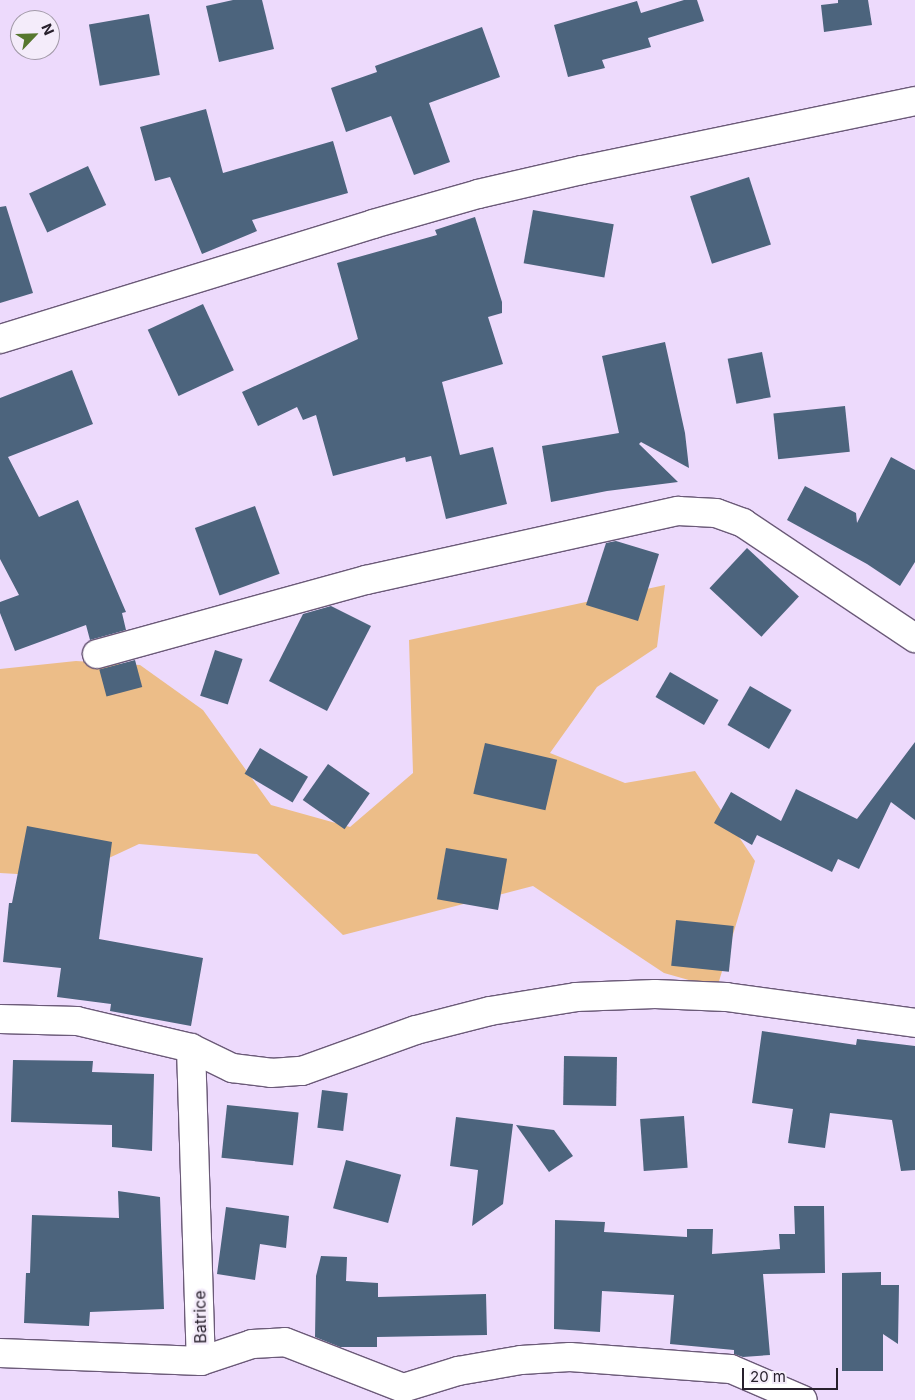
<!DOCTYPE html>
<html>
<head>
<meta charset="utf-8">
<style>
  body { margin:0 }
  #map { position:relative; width:915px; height:1400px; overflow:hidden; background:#eddafc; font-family:Inter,sans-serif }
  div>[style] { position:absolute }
  .green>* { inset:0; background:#ecbd88 }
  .building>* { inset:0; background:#4c647d; transform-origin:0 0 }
  .roads { filter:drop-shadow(1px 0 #6b5a78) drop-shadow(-1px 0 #6b5a78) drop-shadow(0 1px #6b5a78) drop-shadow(0 -1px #6b5a78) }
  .minor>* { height:28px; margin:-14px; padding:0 14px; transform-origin:14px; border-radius:14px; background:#fff }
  span { translate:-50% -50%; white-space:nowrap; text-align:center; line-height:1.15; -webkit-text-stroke:5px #f4ecfa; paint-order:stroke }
  .street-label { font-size:16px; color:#27202c }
  .north { position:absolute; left:10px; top:10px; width:50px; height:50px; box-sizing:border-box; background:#f4ecfa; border:1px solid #a29aa8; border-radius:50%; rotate:66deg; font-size:14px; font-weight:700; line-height:20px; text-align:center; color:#27202c }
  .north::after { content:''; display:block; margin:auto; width:18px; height:22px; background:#56772e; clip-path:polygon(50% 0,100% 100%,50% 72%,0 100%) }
  .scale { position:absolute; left:742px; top:1368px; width:96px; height:22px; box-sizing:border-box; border:2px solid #27202c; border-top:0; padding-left:6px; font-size:15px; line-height:18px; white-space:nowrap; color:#27202c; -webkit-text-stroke:4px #f4ecfa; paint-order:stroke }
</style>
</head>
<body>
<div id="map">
  <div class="green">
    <div style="clip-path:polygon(665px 585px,657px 647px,597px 687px,550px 753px,625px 783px,695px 771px,755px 861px,717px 988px,664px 973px,533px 886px,343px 935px,257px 854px,139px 844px,68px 877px,0 873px,0 669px,76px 661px,140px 665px,203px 710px,271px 805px,350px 827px,413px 773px,409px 640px)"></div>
  </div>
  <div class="building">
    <div style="clip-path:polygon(233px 0,262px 0,274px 49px,219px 62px,206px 6px)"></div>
    <div style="clip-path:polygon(684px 0,697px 0,704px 21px,648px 38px,651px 47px,602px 60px,605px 68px,568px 77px,554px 25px,637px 1px,641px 13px)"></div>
    <div style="clip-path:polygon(838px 0,868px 0,872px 25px,824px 32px,821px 5px,838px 3px)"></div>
    <div style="left:149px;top:14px;width:62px;height:61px;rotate:80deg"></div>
    <div style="clip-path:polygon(482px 27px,500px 77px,429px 103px,450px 162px,414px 175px,391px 116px,346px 132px,331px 88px,377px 72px,375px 66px)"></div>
    <div style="clip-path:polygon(206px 109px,223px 173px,333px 141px,348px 193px,252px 220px,257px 231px,202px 254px,170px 177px,155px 181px,140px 127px)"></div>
    <div style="left:88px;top:166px;width:43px;height:65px;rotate:65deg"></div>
    <div style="left:749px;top:177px;width:71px;height:62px;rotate:72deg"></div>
    <div style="clip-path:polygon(6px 206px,33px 293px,0 303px,0 207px)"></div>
    <div style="left:533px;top:210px;width:82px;height:54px;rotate:10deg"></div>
    <div style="clip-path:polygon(475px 217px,502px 302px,502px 313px,488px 317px,503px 364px,442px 382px,460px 455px,493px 447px,507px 504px,446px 519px,431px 456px,406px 462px,405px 457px,333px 476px,316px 415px,303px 420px,297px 407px,258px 426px,242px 392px,358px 339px,337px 263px,437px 235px,435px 230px)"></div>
    <div style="left:203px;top:304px;width:73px;height:61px;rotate:65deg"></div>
    <div style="clip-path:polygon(665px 342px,685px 433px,689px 468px,641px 442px,639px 444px,678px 482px,607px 491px,551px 502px,542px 446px,619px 433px,602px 356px)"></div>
    <div style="left:762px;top:352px;width:46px;height:35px;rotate:79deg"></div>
    <div style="clip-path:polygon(72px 370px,93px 424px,8px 457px,39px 517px,78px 500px,126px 612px,122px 613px,126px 630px,90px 640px,86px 625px,15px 651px,0 613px,0 602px,19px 595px,0 559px,0 398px)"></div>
    <div style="left:845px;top:406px;width:46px;height:72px;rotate:84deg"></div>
    <div style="clip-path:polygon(891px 457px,915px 470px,915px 562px,900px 586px,867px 564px,787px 520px,805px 486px,856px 513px,857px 523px)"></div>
    <div style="left:255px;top:506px;width:72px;height:64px;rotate:70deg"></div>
    <div style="clip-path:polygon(616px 541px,659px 554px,638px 621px,586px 605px,606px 543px)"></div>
    <div style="left:747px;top:548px;width:71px;height:55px;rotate:43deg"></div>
    <div style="clip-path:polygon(331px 606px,371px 626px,327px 711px,269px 681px,303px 614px)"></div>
    <div style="left:215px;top:650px;width:29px;height:48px;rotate:18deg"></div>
    <div style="left:135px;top:660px;width:28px;height:37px;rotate:75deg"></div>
    <div style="left:670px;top:672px;width:56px;height:29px;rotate:30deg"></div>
    <div style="left:750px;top:686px;width:48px;height:45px;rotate:30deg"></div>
    <div style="clip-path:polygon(915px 742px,915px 820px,891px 802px,859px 869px,838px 859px,832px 872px,757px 835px,752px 845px,714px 823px,731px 792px,781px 821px,796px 789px,857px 819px)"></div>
    <div style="left:485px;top:743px;width:74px;height:52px;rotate:13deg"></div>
    <div style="left:260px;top:748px;width:56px;height:30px;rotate:31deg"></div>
    <div style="left:328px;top:764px;width:51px;height:44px;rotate:35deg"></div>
    <div style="clip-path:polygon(27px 826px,112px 842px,99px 939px,203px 958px,191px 1026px,110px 1011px,111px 1004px,57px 997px,61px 968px,3px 962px,9px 903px,12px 903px)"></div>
    <div style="left:446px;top:848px;width:62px;height:52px;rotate:10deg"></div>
    <div style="left:676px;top:920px;width:58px;height:46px;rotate:6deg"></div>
    <div style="clip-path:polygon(762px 1031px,856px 1045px,857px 1039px,915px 1046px,915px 1170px,901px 1171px,892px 1120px,830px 1113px,825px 1148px,788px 1143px,793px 1109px,752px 1103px)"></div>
    <div style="left:564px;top:1056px;width:53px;height:49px;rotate:1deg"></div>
    <div style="clip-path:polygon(13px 1060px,93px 1061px,92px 1072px,154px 1074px,152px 1151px,112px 1147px,112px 1125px,11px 1122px)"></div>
    <div style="left:322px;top:1090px;width:26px;height:38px;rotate:7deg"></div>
    <div style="left:227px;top:1105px;width:72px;height:53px;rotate:6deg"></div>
    <div style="left:684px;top:1116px;width:52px;height:44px;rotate:86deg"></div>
    <div style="clip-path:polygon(456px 1117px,513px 1124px,503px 1204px,472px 1226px,478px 1170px,450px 1166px)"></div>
    <div style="clip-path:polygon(516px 1125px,554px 1130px,573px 1156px,549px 1172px)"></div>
    <div style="left:346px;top:1160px;width:57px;height:50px;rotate:15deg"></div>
    <div style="clip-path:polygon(118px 1191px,160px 1197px,164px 1309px,90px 1312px,89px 1326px,24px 1323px,26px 1273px,30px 1273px,32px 1215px,119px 1218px)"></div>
    <div style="clip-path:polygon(794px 1206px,824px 1206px,825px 1273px,763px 1274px,770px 1355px,743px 1357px,734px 1354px,734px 1350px,670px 1344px,674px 1295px,602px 1291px,600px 1332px,554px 1329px,555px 1220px,605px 1222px,604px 1232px,687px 1237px,687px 1229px,713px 1229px,712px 1254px,780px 1249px,779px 1234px,795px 1234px)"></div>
    <div style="clip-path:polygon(226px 1207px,289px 1216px,286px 1248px,260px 1244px,255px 1280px,217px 1274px)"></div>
    <div style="clip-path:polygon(321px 1256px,347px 1257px,346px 1281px,378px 1283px,378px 1297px,486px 1294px,487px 1335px,377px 1337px,377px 1347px,340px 1347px,315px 1337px,316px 1276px)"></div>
    <div style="clip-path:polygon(881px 1272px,881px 1285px,899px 1285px,898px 1344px,883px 1334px,883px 1371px,842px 1371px,842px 1273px)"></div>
  </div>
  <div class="roads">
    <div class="minor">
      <div style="left:0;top:339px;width:390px;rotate:-17.1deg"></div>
      <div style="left:373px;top:224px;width:109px;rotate:-15.9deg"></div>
      <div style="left:478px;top:194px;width:107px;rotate:-13deg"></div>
      <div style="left:582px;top:170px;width:340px;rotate:-11.7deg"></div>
      <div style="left:97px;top:654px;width:279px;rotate:-15.4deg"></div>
      <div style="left:366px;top:580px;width:320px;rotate:-12.5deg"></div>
      <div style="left:678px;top:511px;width:38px;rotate:3deg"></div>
      <div style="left:716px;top:513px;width:29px;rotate:20deg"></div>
      <div style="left:743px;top:523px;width:207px;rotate:33.8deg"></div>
      <div style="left:0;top:1019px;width:77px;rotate:1.5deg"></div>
      <div style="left:77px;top:1021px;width:117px;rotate:13.3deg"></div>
      <div style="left:191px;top:1048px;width:46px;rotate:26deg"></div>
      <div style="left:232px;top:1068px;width:39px;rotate:7deg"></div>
      <div style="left:271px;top:1073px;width:31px;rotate:-4deg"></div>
      <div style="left:302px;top:1071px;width:121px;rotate:-19.8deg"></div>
      <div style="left:416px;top:1030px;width:76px;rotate:-14.4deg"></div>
      <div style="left:490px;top:1011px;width:87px;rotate:-9.2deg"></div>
      <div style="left:576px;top:997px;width:79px;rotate:-2.2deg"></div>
      <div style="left:655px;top:994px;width:71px;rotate:2.4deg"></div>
      <div style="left:726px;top:997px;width:191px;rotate:7.8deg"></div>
      <div style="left:191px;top:1048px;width:313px;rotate:88.2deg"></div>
      <div style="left:0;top:1353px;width:201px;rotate:2.3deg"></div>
      <div style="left:201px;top:1361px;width:54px;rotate:-18.4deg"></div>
      <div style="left:252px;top:1344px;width:33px;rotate:-3deg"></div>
      <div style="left:285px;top:1342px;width:127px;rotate:21.3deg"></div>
      <div style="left:403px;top:1388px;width:58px;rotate:-17.2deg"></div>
      <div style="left:458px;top:1371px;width:64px;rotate:-9.9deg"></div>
      <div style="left:521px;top:1360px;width:49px;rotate:-3.5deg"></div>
      <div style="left:570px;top:1357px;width:161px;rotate:4.3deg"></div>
      <div style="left:731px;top:1369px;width:78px;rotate:23.3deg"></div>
    </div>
  </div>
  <div class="street-label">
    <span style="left:200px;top:1317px;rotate:-91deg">Batrice</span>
  </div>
  <div class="north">N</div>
  <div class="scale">20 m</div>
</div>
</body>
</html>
